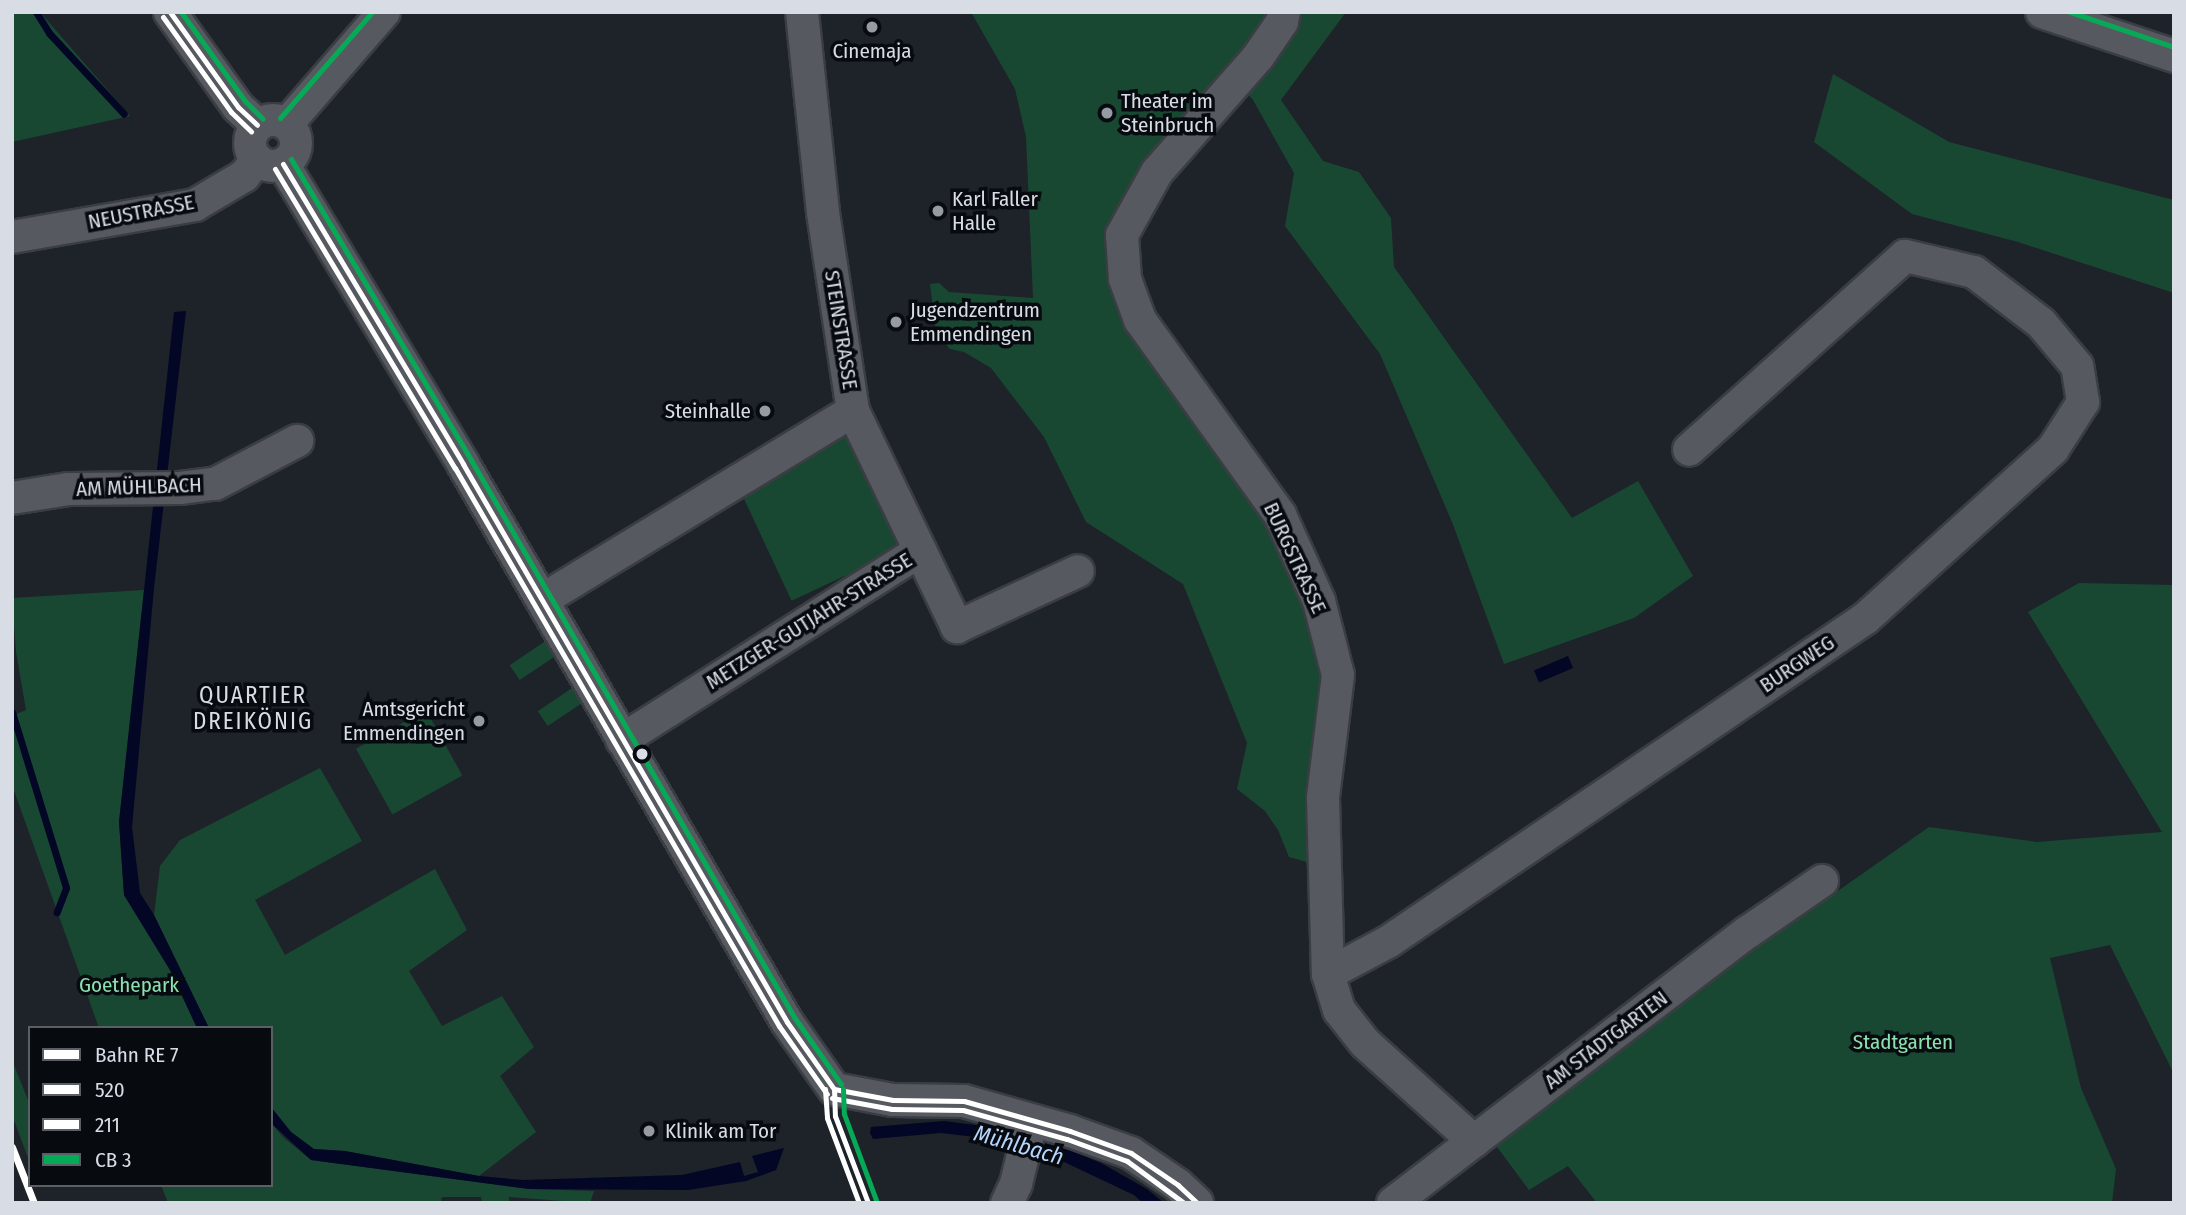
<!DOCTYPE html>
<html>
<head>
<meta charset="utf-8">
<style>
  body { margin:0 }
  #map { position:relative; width:2186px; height:1215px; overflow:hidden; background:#1e2229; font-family:"Fira Sans Condensed",sans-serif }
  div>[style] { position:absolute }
  .green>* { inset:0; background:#194832; transform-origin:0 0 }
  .water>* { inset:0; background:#030625; transform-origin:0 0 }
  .stream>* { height:7px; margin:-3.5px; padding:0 3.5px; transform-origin:3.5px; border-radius:3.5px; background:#030625 }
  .roads { filter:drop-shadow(2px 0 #3a3e43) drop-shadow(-2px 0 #3a3e43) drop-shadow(0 2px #3a3e43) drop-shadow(0 -2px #3a3e43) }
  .minor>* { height:32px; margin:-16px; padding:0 16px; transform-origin:16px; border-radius:16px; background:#565a60 }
  .minor>.ring { margin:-16px; padding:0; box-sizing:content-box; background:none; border:32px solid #565a60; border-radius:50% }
  .bus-1>* { height:5px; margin:-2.5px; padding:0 2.5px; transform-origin:2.5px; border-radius:2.5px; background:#fff }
  .bus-2>* { height:5px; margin:-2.5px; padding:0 2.5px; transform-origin:2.5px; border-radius:2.5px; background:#fff }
  .bus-3>* { height:5px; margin:-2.5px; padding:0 2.5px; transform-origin:2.5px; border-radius:2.5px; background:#06aa56 }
  .rail-1>* { height:7px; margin:-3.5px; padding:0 3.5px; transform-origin:3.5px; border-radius:3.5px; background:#fff }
  .dots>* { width:19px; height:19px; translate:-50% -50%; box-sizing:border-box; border:4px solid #070b10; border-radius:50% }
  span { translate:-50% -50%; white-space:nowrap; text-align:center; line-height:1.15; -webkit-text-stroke:7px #070b10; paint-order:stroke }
  .poi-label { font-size:21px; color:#d7dce5 }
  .left { translate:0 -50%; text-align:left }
  .right { translate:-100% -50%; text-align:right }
  .street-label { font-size:21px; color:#d7dce5 }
  .park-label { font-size:21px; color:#8ce0af }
  .neighbourhood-label { font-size:23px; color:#d7dce5; letter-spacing:2px }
  .water-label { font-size:23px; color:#b5d5fc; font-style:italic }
  .frame { position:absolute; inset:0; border:14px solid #d7dce5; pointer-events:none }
  .legend { position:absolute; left:28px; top:1026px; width:245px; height:161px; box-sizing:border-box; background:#070b10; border:2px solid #5a5f65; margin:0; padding:9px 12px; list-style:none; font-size:21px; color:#d7dce5 }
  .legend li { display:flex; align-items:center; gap:14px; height:35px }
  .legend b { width:35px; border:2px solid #5a5f65 }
</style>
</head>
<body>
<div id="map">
  <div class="green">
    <div style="clip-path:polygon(12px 12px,40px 12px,130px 116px,12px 142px)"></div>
    <div style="clip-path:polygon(971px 12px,1346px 12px,1281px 100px,1323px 161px,1359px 172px,1391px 218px,1394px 267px,1572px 518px,1638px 481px,1693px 576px,1634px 618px,1504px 664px,1452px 522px,1380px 354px,1285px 226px,1294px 173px,1253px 100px,1228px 72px,1113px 241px,1288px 551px,1328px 679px,1310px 863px,1289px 857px,1278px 830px,1265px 811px,1237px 789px,1247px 743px,1183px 584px,1086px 522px,1044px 437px,991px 368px,964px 352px,950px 349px,936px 333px,930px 284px,939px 283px,949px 292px,1033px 298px,1026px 137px,1015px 89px)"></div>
    <div style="clip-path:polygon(1833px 74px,1949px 142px,2174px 200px,2174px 293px,2018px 242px,1912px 214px,1814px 142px)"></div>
    <div style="left:851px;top:423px;width:136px;height:129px;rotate:65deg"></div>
    <div style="clip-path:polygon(2079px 583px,2174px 585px,2174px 1074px,2110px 945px,2050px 958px,2081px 1088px,2116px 1169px,2112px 1203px,1597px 1203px,1568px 1166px,1529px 1190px,1489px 1136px,1929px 827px,2037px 842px,2162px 832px,2028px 612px)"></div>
    <div style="clip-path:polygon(144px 590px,119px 822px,124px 895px,170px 970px,197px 1028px,99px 1028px,12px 785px,12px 716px,26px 710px,16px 652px,12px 598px)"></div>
    <div style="left:547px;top:640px;width:18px;height:45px;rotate:56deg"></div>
    <div style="left:575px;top:686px;width:18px;height:45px;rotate:56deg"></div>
    <div style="left:426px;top:710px;width:75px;height:80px;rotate:61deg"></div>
    <div style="clip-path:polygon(320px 768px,362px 841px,255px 900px,285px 955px,435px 869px,467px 930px,409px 971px,442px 1026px,502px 996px,534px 1047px,500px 1076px,536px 1132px,479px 1176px,345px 1151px,314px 1149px,291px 1132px,271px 1107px,271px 1028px,209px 1028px,154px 915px,160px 866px,180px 840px)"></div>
    <div style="clip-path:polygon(12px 1060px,30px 1105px,30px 1163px,12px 1115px)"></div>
    <div style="clip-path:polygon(271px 1123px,283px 1137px,311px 1160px,529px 1189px,594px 1191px,590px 1203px,509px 1197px,509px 1202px,482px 1202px,481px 1197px,442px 1197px,441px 1201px,424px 1203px,168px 1203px,161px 1185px,271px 1185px)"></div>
  </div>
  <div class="water">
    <div style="clip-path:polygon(186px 311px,154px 588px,132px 827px,140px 893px,154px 915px,209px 1028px,197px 1028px,170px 970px,124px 895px,119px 822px,174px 312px)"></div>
    <div style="left:1568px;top:656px;width:13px;height:37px;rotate:67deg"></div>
    <div style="clip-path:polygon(271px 1107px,291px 1132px,314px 1149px,345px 1151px,479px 1176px,523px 1180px,682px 1175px,740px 1162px,744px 1176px,758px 1172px,752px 1156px,784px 1148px,776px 1170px,746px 1181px,688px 1190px,529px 1189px,311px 1160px,271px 1123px)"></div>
    <div style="clip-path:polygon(944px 1121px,998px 1128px,1067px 1149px,1101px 1163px,1147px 1189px,1164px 1203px,1143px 1203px,1134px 1195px,1062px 1161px,1001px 1140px,941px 1133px,873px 1139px,870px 1133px,871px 1127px)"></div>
  </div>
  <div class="stream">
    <div style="left:36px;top:12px;width:25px;rotate:58deg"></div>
    <div style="left:49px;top:33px;width:110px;rotate:47.2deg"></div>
    <div style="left:12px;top:712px;width:184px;rotate:72.9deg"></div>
    <div style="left:66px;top:888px;width:26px;rotate:111deg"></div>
  </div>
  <div class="roads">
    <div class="minor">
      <div style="left:170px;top:12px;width:117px;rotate:54.4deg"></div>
      <div style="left:238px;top:107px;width:26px;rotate:43deg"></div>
      <div style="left:1284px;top:12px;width:10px;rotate:101deg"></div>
      <div style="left:1282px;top:22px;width:42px;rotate:124.4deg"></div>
      <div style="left:1258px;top:57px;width:153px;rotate:131.3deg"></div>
      <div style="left:1157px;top:172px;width:72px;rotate:119.1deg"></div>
      <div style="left:1122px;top:235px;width:44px;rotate:86.1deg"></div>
      <div style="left:1125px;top:279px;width:44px;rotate:69.9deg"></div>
      <div style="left:1140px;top:320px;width:240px;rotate:54.3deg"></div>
      <div style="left:1280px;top:515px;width:94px;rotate:65.6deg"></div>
      <div style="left:1319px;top:601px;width:76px;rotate:75.6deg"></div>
      <div style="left:1338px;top:675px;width:124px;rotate:97deg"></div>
      <div style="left:1323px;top:798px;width:176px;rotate:88.4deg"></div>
      <div style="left:1328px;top:974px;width:38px;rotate:73deg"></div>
      <div style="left:1339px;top:1010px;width:42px;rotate:51.8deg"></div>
      <div style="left:1365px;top:1043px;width:147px;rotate:42deg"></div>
      <div style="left:2042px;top:12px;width:139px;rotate:18.4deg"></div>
      <div class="ring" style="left:250px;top:120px;width:14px;height:14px"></div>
      <div style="left:287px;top:124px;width:148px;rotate:-49.1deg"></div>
      <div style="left:283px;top:164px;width:350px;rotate:59deg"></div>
      <div style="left:463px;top:464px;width:645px;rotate:59.86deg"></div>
      <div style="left:787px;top:1022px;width:82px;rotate:55deg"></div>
      <div style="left:834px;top:1089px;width:60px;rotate:10.6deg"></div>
      <div style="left:893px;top:1100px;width:71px;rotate:0.8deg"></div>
      <div style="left:964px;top:1101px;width:110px;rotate:15.8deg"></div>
      <div style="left:1070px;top:1131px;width:65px;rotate:19.8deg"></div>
      <div style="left:1131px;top:1153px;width:57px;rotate:34.2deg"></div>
      <div style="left:1178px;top:1185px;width:26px;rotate:43deg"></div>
      <div style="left:12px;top:237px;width:186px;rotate:-9.9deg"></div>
      <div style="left:195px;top:205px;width:57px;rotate:-30.6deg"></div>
      <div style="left:244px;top:176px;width:21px;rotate:-51deg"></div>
      <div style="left:853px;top:411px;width:240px;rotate:64.3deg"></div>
      <div style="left:957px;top:627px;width:133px;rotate:-24.8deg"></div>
      <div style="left:12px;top:498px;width:58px;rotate:-9deg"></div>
      <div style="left:69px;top:489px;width:111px;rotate:-0.5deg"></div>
      <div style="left:180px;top:488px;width:35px;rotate:-7deg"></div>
      <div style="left:215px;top:484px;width:93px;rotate:-27.7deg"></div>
      <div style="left:542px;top:600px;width:364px;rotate:-31.3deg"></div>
      <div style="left:853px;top:411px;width:201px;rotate:-98.6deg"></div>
      <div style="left:823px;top:212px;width:201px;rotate:-96deg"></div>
      <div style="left:622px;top:740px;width:353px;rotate:-32.4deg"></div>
      <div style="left:1328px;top:974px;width:68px;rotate:-28.1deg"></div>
      <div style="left:1388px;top:942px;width:577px;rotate:-34.13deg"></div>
      <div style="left:1866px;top:618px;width:252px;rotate:-42.1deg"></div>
      <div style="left:2053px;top:449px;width:56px;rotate:-57.4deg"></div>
      <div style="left:2083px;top:402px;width:36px;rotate:-99deg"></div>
      <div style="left:2077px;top:366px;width:56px;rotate:-129.9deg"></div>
      <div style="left:2041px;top:323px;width:84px;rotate:-142.7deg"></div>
      <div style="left:1974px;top:272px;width:71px;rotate:-166.9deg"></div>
      <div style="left:1905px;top:256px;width:290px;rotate:138.1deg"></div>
      <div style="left:1007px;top:1203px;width:21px;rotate:-65deg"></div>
      <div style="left:1016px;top:1184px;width:64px;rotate:-76.4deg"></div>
      <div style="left:1393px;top:1203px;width:447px;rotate:-37.4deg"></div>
      <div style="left:1748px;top:932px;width:90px;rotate:-34.6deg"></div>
    </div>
  </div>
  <div class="bus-1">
    <div style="left:170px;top:12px;width:117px;rotate:54.4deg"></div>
    <div style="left:238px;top:107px;width:26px;rotate:43deg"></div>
    <div style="left:283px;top:164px;width:350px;rotate:59deg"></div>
    <div style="left:463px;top:464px;width:645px;rotate:59.86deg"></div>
    <div style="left:787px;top:1022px;width:82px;rotate:55deg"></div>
    <div style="left:834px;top:1089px;width:60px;rotate:10.6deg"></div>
    <div style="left:893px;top:1100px;width:71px;rotate:0.8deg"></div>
    <div style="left:964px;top:1101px;width:110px;rotate:15.8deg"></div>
    <div style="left:1070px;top:1131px;width:65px;rotate:19.8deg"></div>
    <div style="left:1131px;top:1153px;width:57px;rotate:34.2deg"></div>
    <div style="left:1178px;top:1185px;width:26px;rotate:43deg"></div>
    <div style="left:834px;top:1089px;width:27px;rotate:88deg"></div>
    <div style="left:835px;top:1116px;width:93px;rotate:69.2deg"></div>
  </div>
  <div class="bus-2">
    <div style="left:163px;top:17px;width:117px;rotate:54.4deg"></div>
    <div style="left:231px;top:112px;width:28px;rotate:44deg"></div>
    <div style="left:275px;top:169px;width:349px;rotate:59deg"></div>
    <div style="left:455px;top:468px;width:645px;rotate:59.86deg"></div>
    <div style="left:779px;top:1026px;width:83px;rotate:54.8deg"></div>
    <div style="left:825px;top:1089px;width:29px;rotate:86deg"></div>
    <div style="left:827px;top:1118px;width:91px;rotate:69.4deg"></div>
    <div style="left:832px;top:1098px;width:61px;rotate:10.4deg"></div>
    <div style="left:892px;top:1109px;width:71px;rotate:0.8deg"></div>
    <div style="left:963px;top:1110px;width:108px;rotate:15.6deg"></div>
    <div style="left:1067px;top:1139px;width:64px;rotate:20.1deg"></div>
    <div style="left:1127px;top:1161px;width:71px;rotate:36.4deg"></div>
  </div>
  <div class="bus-3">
    <div style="left:181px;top:12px;width:110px;rotate:54.3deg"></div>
    <div style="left:245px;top:101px;width:25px;rotate:45deg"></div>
    <div style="left:2070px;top:12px;width:110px;rotate:18.6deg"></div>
    <div style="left:280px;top:118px;width:140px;rotate:-49deg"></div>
    <div style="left:291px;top:159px;width:351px;rotate:59.1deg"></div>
    <div style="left:471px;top:460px;width:644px;rotate:59.89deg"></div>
    <div style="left:794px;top:1017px;width:82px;rotate:55deg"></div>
    <div style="left:843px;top:1089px;width:25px;rotate:88deg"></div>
    <div style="left:844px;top:1114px;width:92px;rotate:69.6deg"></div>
  </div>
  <div class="rail-1">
    <div style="left:12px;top:1147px;width:60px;rotate:68.6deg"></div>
  </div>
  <div class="dots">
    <div style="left:872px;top:27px;background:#969ba3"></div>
    <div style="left:1107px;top:113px;background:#969ba3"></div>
    <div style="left:938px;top:211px;background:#969ba3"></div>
    <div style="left:896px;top:322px;background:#969ba3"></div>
    <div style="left:765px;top:411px;background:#969ba3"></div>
    <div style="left:479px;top:721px;background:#969ba3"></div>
    <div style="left:642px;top:754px;background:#d7dce5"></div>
    <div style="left:649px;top:1131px;background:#969ba3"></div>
  </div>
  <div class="poi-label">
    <span style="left:872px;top:51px">Cinemaja</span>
    <span class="left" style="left:1121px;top:113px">Theater im<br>Steinbruch</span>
    <span class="left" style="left:952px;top:211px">Karl Faller<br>Halle</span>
    <span class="left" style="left:910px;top:322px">Jugendzentrum<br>Emmendingen</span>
    <span class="right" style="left:751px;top:411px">Steinhalle</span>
    <span class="right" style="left:465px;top:721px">Amtsgericht<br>Emmendingen</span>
    <span class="left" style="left:665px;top:1131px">Klinik am Tor</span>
  </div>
  <div class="street-label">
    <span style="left:141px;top:212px;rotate:-11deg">NEUSTRASSE</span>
    <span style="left:841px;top:330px;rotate:81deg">STEINSTRASSE</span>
    <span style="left:139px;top:487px;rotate:-2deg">AM MÜHLBACH</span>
    <span style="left:1295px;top:558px;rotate:65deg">BURGSTRASSE</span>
    <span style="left:809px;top:621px;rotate:-32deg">METZGER-GUTJAHR-STRASSE</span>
    <span style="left:1797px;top:664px;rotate:-34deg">BURGWEG</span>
    <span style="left:1606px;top:1040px;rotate:-37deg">AM STADTGARTEN</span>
  </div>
  <div class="park-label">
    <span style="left:129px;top:985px">Goethepark</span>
    <span style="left:1903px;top:1042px">Stadtgarten</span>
  </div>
  <div class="neighbourhood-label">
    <span style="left:253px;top:708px">QUARTIER<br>DREIKÖNIG</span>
  </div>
  <div class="water-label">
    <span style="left:1019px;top:1145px;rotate:16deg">Mühlbach</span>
  </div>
  <div class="frame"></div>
  <ul class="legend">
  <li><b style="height:9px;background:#fff"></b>Bahn RE 7</li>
  <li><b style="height:9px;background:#fff"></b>520</li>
  <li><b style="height:9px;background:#fff"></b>211</li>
  <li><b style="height:9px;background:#06aa56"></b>CB 3</li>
  </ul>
</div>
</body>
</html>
